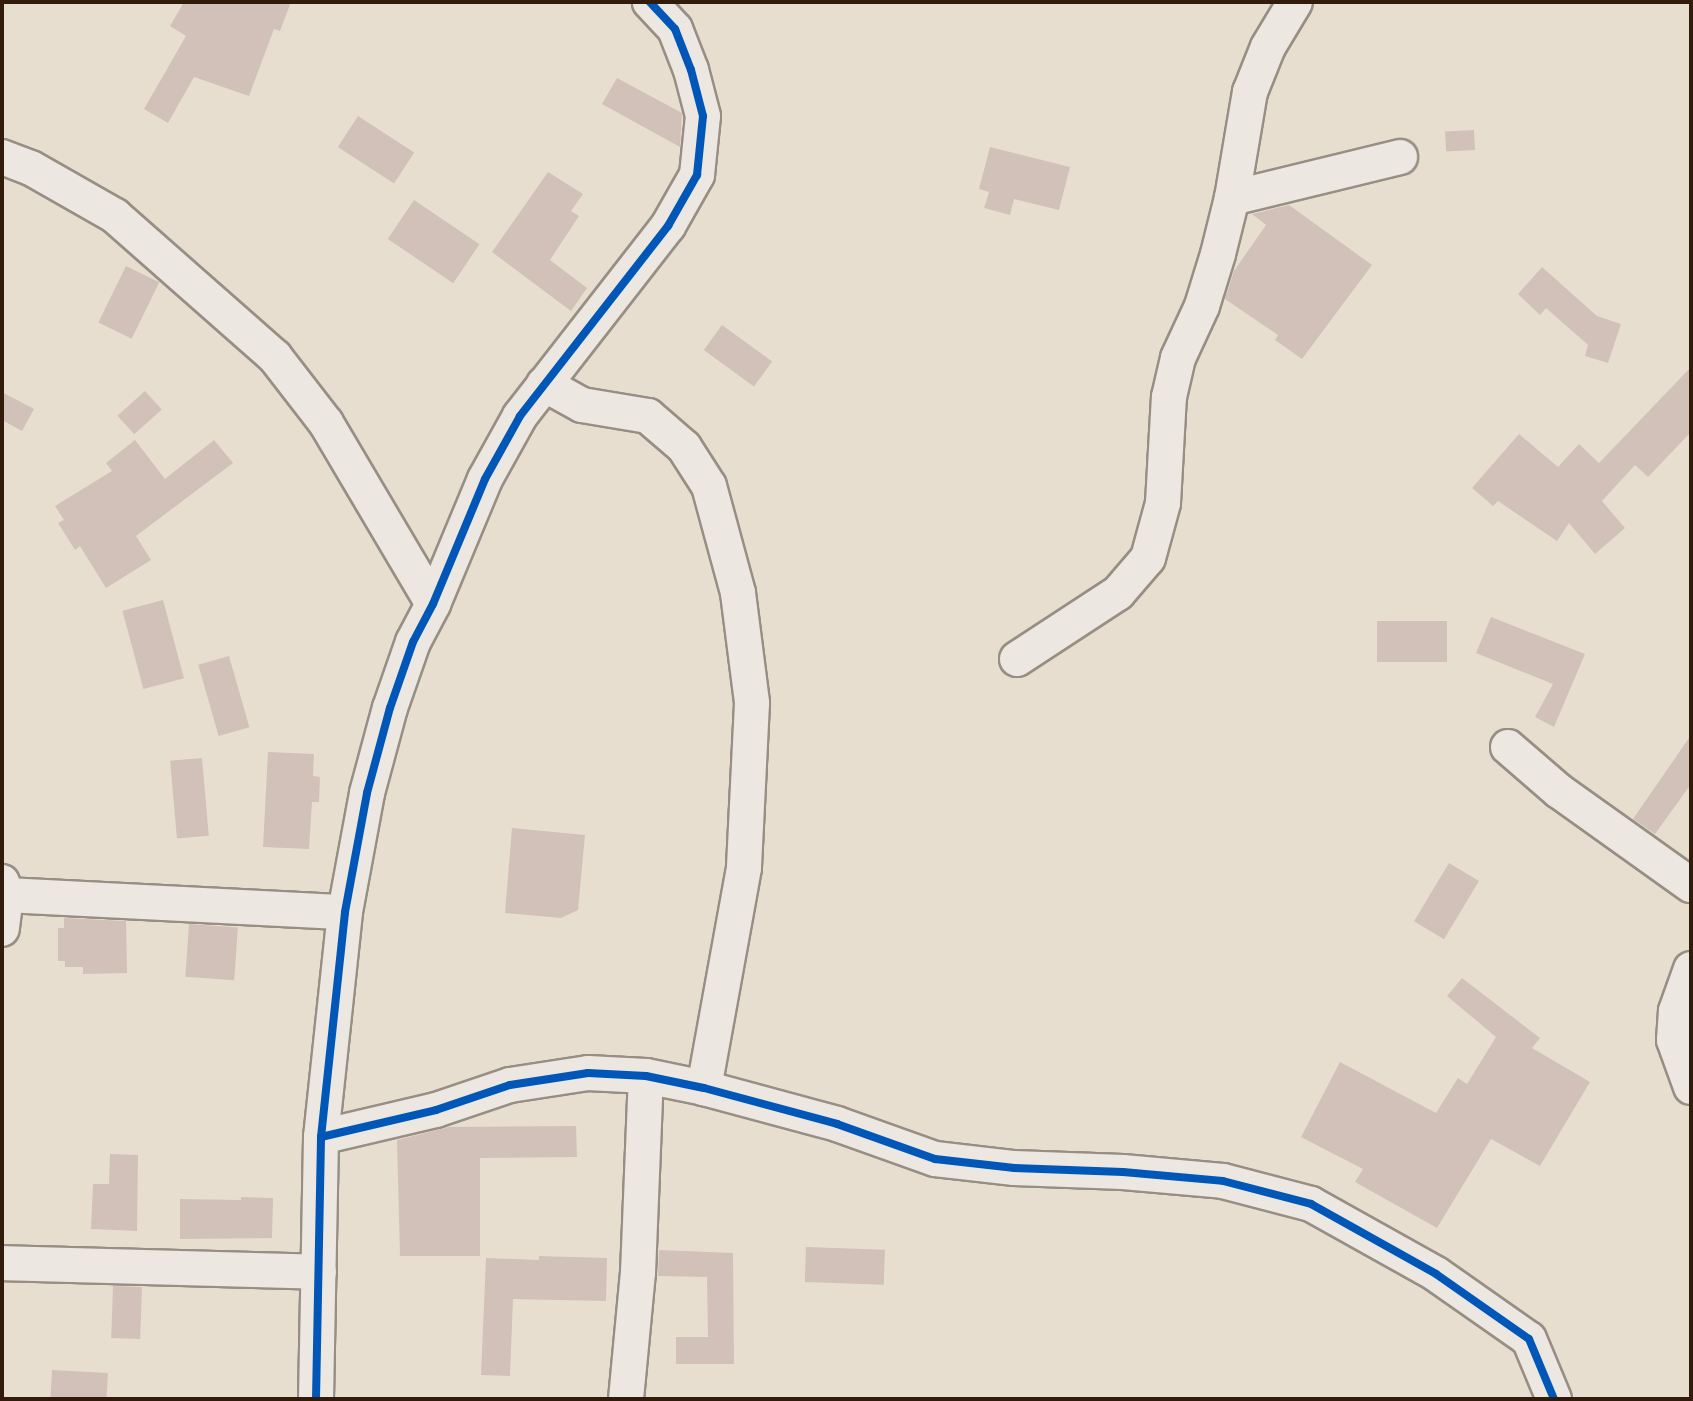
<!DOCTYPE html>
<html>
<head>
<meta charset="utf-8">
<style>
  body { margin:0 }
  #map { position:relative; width:1693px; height:1401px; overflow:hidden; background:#e7ded0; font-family:"IM FELL Great Primer",serif }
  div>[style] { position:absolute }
  .building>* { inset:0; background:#d2c1b8; transform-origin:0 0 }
  .roads { filter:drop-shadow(2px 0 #978e84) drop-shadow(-2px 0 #978e84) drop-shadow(0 2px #978e84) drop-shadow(0 -2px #978e84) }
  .minor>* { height:34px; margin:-17px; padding:0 17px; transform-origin:17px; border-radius:17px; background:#ece7e0 }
  .cycleway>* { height:8px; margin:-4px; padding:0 4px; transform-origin:4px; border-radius:4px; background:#0057b8 }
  span { translate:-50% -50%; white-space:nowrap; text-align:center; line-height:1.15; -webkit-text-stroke:6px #f6ebda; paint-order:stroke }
  .frame { position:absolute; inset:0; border:4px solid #321b0a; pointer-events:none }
</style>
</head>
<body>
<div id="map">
  <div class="building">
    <div style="clip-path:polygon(184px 2px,291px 2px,280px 31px,274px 29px,249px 96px,194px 77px,168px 123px,144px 109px,186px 36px,170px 26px)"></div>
    <div style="clip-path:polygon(617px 78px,682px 113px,680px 147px,602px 104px)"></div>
    <div style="left:358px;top:116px;width:67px;height:37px;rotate:33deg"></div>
    <div style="left:1474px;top:130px;width:20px;height:29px;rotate:87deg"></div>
    <div style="clip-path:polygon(990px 147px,1070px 167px,1059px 210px,1014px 199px,1010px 215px,984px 208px,989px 192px,979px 189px)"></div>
    <div style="clip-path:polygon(548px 172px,583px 194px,571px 211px,579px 216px,550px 260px,587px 288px,571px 311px,492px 252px)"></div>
    <div style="left:414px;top:200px;width:79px;height:47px;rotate:34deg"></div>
    <div style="clip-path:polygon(1289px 205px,1372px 265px,1302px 359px,1275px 340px,1278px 335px,1225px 299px,1234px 271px,1266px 225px,1252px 214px)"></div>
    <div style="left:126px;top:266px;width:37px;height:63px;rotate:26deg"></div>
    <div style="clip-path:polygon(1542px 267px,1597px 316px,1621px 324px,1608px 363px,1585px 356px,1588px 345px,1546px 308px,1540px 315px,1518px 294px)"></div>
    <div style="left:722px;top:325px;width:62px;height:31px;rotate:36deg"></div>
    <div style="clip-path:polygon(1691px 367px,1691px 432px,1648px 477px,1635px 465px,1602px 501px,1625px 528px,1595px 554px,1569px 523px,1557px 541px,1498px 501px,1493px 506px,1472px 488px,1519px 434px,1558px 467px,1579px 444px,1599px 463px)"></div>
    <div style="left:145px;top:391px;width:25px;height:37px;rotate:48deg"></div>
    <div style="clip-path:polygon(2px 392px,34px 409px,22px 431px,2px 420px)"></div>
    <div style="clip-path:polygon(135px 440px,165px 479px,214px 440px,233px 463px,136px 536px,151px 560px,106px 588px,80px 546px,75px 550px,58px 523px,64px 520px,55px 506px,112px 471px,106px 463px)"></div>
    <div style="left:163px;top:600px;width:81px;height:42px;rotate:75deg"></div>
    <div style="clip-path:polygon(1491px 617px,1585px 654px,1554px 727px,1535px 717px,1553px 684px,1476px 653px)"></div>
    <div style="left:1377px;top:621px;width:70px;height:41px"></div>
    <div style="left:229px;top:656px;width:74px;height:32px;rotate:74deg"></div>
    <div style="clip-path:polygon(1691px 735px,1691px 784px,1655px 834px,1633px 819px)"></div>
    <div style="clip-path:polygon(268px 752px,314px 754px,313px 776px,320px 777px,319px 802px,312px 802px,309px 849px,263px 847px)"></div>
    <div style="left:202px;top:758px;width:78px;height:32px;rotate:85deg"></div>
    <div style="clip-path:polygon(512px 828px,585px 835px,578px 910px,561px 918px,505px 913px)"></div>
    <div style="left:1449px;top:863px;width:35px;height:68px;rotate:31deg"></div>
    <div style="clip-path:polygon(64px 918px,126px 921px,127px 973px,83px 974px,83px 967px,65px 967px,65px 961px,58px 961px,58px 928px,64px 928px)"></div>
    <div style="left:189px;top:924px;width:49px;height:53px;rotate:4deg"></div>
    <div style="clip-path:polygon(1462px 978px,1540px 1038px,1532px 1048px,1590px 1082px,1540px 1166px,1491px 1139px,1437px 1228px,1355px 1182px,1363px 1169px,1301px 1137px,1340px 1062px,1436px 1113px,1458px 1078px,1467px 1084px,1496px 1037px,1447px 996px)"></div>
    <div style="clip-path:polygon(576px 1126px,577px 1157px,480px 1158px,480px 1256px,400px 1256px,397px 1140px,449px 1127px)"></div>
    <div style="clip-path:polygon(110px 1154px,138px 1155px,137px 1231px,91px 1229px,93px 1184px,109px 1184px)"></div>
    <div style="clip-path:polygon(241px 1197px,273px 1198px,272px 1238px,180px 1239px,180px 1199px,241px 1200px)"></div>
    <div style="left:806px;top:1247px;width:79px;height:35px;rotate:2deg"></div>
    <div style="clip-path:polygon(659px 1250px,733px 1253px,734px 1364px,676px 1364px,676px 1337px,708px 1337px,707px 1277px,658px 1276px)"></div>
    <div style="clip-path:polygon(539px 1256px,607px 1258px,606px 1301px,513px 1299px,510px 1376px,481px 1375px,486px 1258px,539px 1260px)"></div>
    <div style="left:113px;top:1286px;width:29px;height:52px;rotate:2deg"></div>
    <div style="left:52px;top:1370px;width:56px;height:28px;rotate:3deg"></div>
  </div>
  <div class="roads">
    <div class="minor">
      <div style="left:2px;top:157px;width:31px;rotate:21deg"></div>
      <div style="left:31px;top:168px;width:97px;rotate:29.7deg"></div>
      <div style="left:115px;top:216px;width:213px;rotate:41.4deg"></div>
      <div style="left:275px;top:357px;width:83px;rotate:52.3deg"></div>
      <div style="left:326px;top:423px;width:210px;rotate:59.4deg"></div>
      <div style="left:1232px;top:198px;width:173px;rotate:-13.7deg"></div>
      <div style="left:544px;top:384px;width:43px;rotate:28.9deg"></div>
      <div style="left:582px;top:405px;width:67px;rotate:9.5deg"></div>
      <div style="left:648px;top:416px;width:48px;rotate:40.7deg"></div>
      <div style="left:684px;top:447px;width:46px;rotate:57.3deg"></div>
      <div style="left:709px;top:486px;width:111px;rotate:74.8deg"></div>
      <div style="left:738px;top:593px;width:111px;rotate:82.7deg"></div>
      <div style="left:752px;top:703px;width:165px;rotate:92.8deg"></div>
      <div style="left:744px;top:868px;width:224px;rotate:100.3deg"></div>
      <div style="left:1017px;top:659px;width:121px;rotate:-33.2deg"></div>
      <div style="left:1118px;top:593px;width:46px;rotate:-49.4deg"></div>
      <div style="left:1148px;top:558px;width:57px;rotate:-74.7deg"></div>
      <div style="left:1163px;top:503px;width:106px;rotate:-86.8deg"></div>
      <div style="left:1169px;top:397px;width:40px;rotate:-77deg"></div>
      <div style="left:1178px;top:358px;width:57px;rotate:-65.2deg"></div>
      <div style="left:1202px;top:306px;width:54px;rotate:-72.9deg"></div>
      <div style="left:1218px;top:254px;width:58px;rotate:-76deg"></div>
      <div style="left:1232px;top:198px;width:108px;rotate:-80.4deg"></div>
      <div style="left:1250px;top:92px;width:48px;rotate:-68.2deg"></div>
      <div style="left:1268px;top:47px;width:52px;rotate:-59deg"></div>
      <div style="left:1508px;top:747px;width:67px;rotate:40.8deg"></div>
      <div style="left:1559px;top:791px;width:162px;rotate:35.5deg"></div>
      <div style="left:2px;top:882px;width:14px;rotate:73deg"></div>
      <div style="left:6px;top:895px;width:34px;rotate:97deg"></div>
      <div style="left:6px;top:895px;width:339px;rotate:2.9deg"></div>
      <div style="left:1691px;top:969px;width:45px;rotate:109.7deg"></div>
      <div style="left:1676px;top:1011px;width:29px;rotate:94deg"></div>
      <div style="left:1674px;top:1040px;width:50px;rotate:70.1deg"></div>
      <div style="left:321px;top:1137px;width:118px;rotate:-13.2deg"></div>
      <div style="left:436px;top:1110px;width:78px;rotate:-18.7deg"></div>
      <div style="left:510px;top:1085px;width:79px;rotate:-8.7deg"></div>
      <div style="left:588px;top:1073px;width:58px;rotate:3deg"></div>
      <div style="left:646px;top:1076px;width:59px;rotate:11.7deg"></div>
      <div style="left:704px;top:1088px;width:138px;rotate:15.1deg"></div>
      <div style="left:837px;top:1124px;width:104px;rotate:19.7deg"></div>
      <div style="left:935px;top:1159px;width:80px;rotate:6.5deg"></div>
      <div style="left:1014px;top:1168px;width:109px;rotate:2.1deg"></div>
      <div style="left:1123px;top:1172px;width:100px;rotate:5.1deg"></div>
      <div style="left:1223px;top:1181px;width:91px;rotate:14.6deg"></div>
      <div style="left:1311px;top:1204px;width:143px;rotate:29.2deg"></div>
      <div style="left:1436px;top:1274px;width:113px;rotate:35deg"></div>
      <div style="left:1529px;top:1339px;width:65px;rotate:67.4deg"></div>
      <div style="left:2px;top:1263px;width:317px;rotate:1.6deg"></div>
      <div style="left:316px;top:1399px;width:262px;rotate:-88.9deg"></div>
      <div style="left:321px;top:1137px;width:226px;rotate:-83.9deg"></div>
      <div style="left:345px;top:912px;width:121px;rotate:-79.5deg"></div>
      <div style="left:367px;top:793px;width:88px;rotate:-74.9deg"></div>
      <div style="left:390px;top:708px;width:70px;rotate:-70.8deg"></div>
      <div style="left:413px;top:642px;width:43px;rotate:-62.2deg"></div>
      <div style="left:433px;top:604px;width:135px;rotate:-67.4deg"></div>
      <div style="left:485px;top:479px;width:72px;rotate:-60.9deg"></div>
      <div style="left:520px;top:416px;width:241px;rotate:-52.1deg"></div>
      <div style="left:668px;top:226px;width:59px;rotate:-60.4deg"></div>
      <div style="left:697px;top:175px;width:59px;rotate:-84.2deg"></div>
      <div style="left:703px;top:116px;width:48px;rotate:-104.6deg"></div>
      <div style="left:691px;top:70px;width:44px;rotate:-111.3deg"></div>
      <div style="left:675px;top:29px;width:37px;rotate:-133deg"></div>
      <div style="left:626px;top:1399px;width:127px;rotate:-84.6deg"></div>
      <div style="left:638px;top:1273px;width:197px;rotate:-87.7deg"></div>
    </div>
  </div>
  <div class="cycleway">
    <div style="left:321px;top:1137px;width:118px;rotate:-13.2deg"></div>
    <div style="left:436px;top:1110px;width:78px;rotate:-18.7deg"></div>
    <div style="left:510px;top:1085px;width:79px;rotate:-8.7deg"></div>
    <div style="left:588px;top:1073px;width:58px;rotate:3deg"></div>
    <div style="left:646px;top:1076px;width:59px;rotate:11.7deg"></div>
    <div style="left:704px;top:1088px;width:138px;rotate:15.1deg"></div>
    <div style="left:837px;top:1124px;width:104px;rotate:19.7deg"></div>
    <div style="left:935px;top:1159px;width:80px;rotate:6.5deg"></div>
    <div style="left:1014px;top:1168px;width:109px;rotate:2.1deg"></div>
    <div style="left:1123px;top:1172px;width:100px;rotate:5.1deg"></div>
    <div style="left:1223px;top:1181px;width:91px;rotate:14.6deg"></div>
    <div style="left:1311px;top:1204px;width:143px;rotate:29.2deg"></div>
    <div style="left:1436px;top:1274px;width:113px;rotate:35deg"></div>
    <div style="left:1529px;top:1339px;width:65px;rotate:67.4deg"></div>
    <div style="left:316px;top:1399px;width:262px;rotate:-88.9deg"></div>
    <div style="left:321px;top:1137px;width:226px;rotate:-83.9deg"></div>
    <div style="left:345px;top:912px;width:121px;rotate:-79.5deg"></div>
    <div style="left:367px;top:793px;width:88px;rotate:-74.9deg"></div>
    <div style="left:390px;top:708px;width:70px;rotate:-70.8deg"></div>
    <div style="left:413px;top:642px;width:43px;rotate:-62.2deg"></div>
    <div style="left:433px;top:604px;width:135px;rotate:-67.4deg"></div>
    <div style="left:485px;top:479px;width:72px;rotate:-60.9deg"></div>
    <div style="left:520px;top:416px;width:241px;rotate:-52.1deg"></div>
    <div style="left:668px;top:226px;width:59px;rotate:-60.4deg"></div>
    <div style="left:697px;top:175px;width:59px;rotate:-84.2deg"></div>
    <div style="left:703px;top:116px;width:48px;rotate:-104.6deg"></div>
    <div style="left:691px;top:70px;width:44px;rotate:-111.3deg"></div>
    <div style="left:675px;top:29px;width:37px;rotate:-133deg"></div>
  </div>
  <div class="frame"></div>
</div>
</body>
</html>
